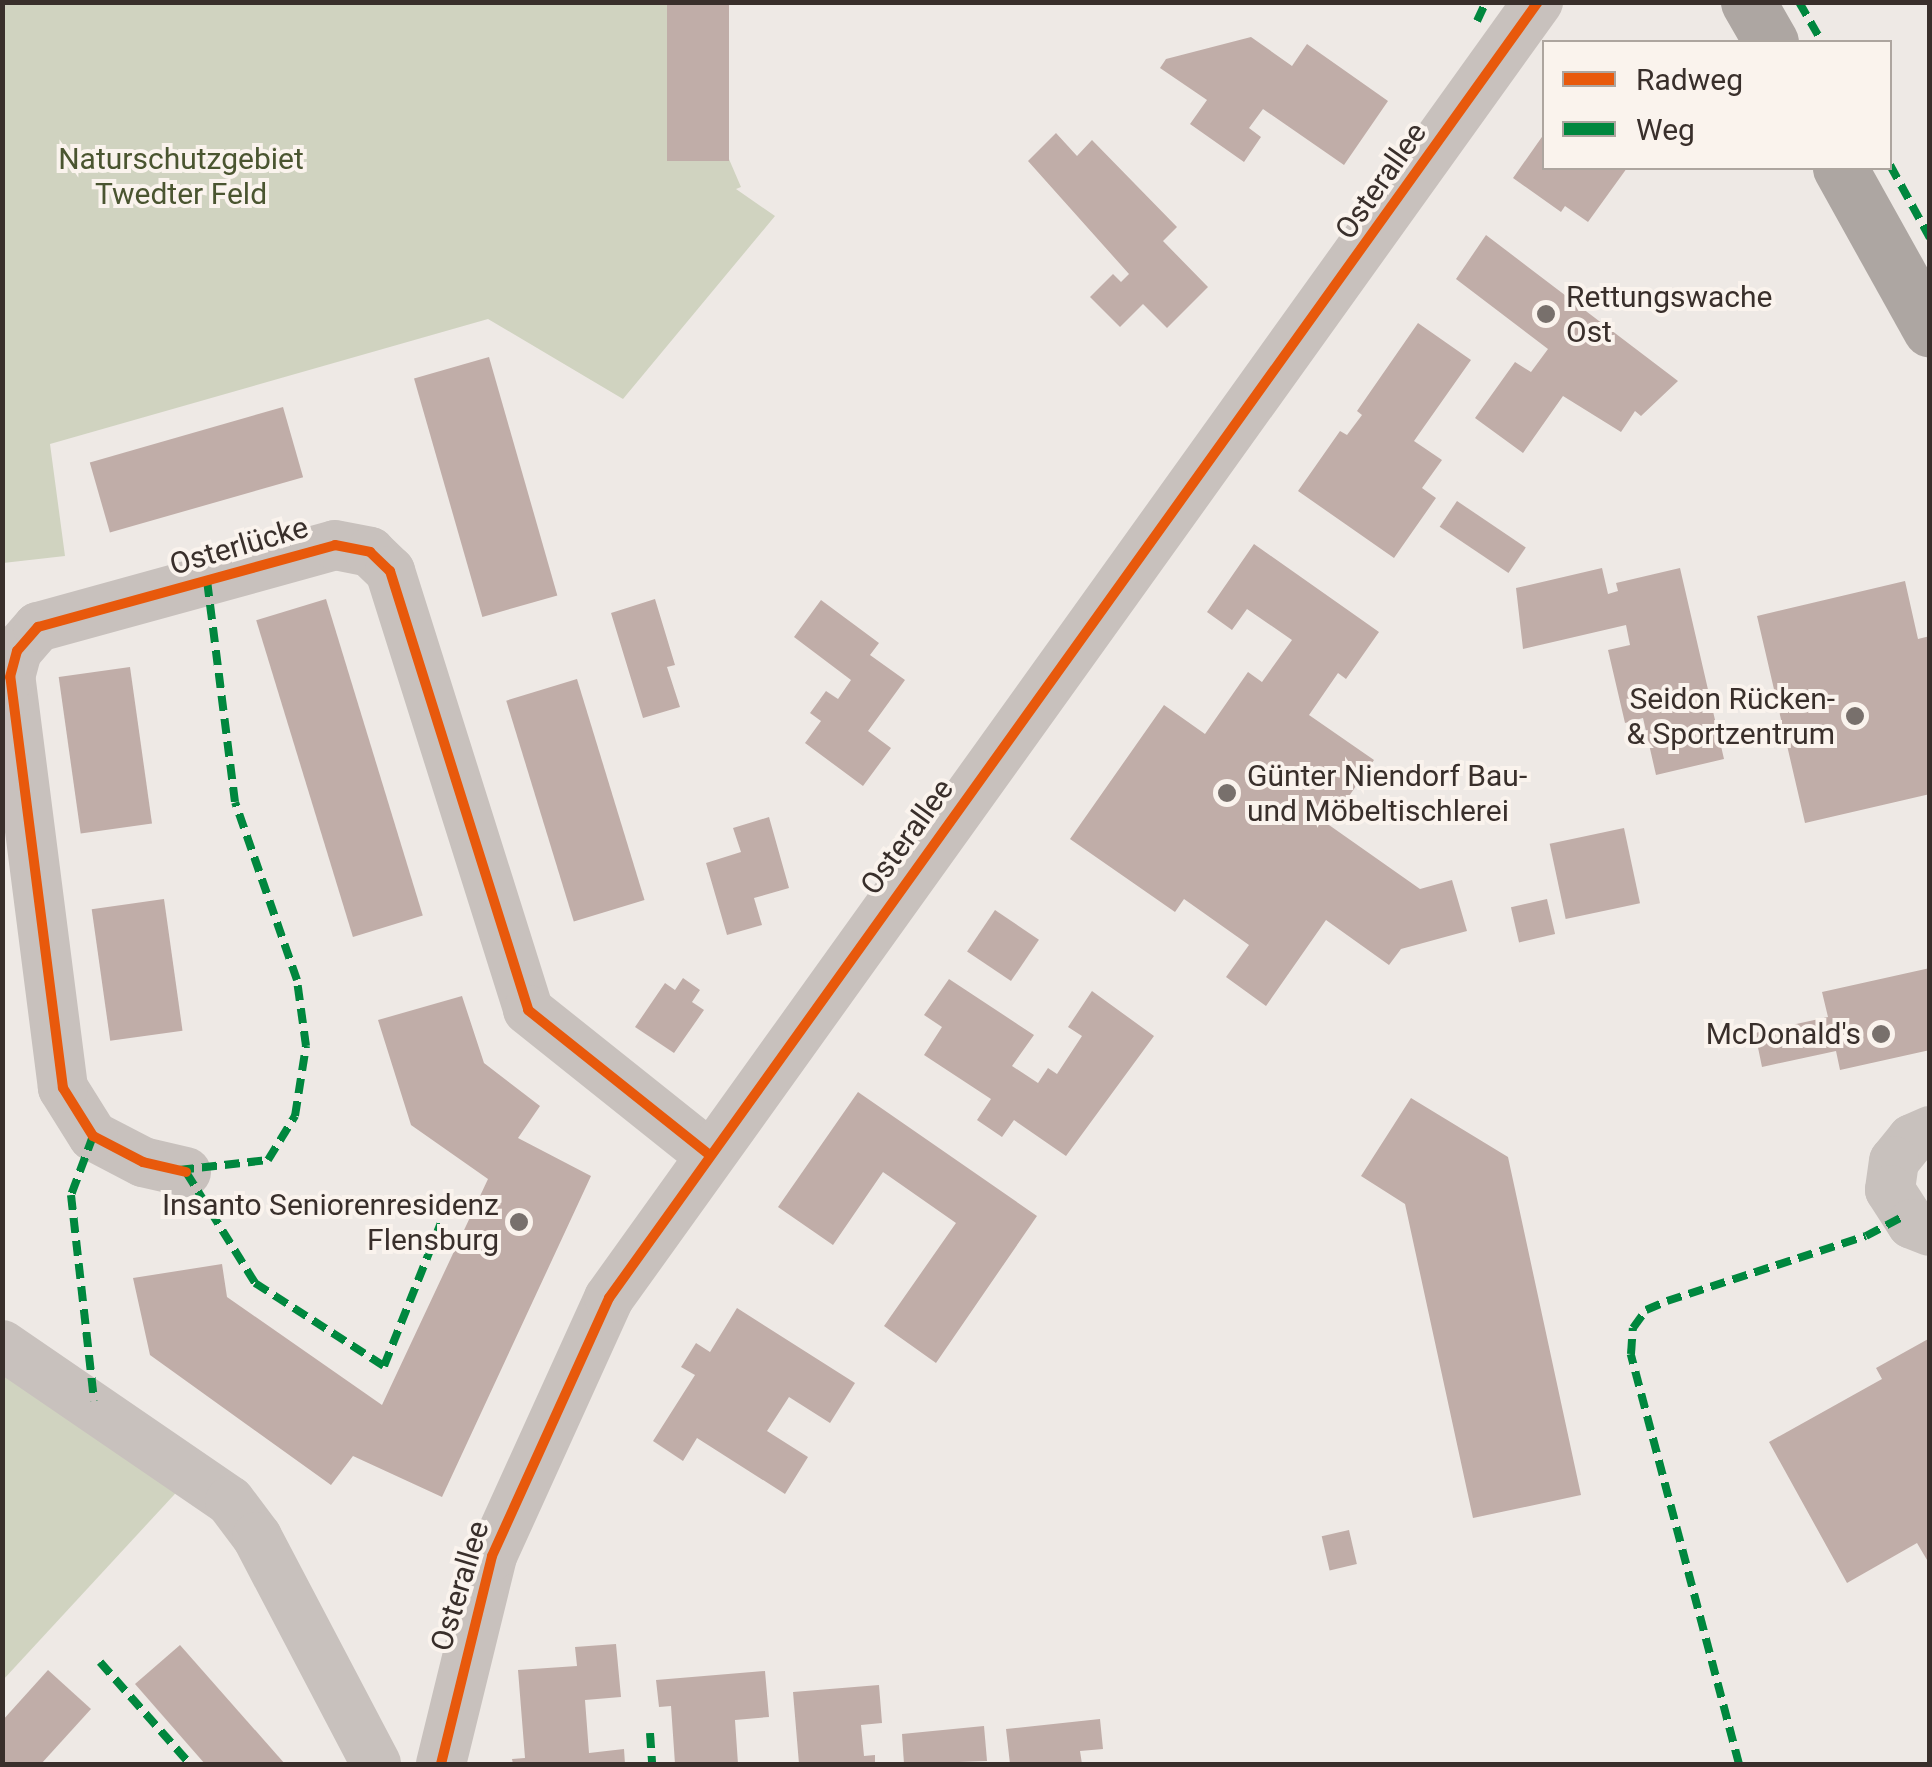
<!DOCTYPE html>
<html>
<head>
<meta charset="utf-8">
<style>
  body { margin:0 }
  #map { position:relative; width:1932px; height:1767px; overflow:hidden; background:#eee9e5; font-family:Roboto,sans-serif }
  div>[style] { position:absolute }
  .green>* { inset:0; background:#d0d3c0 }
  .building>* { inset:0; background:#c0ada8; transform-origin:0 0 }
  .minor>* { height:50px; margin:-25px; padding:0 25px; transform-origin:25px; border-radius:25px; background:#c8c1bd }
  .major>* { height:55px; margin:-27.5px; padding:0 27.5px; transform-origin:27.5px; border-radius:27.5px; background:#ada6a2 }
  .quiet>* { height:8px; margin-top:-4px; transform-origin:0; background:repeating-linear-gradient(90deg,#00873e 0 15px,transparent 0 23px) }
  .cycleway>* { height:10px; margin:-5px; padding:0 5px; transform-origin:5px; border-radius:5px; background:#e8590c }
  .dots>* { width:28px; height:28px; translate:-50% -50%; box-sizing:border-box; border:5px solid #faf3ed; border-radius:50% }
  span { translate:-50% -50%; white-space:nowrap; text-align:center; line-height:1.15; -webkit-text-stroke:8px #faf3ed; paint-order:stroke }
  .park-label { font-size:30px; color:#4a5530 }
  .street-label { font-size:30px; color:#392f2b }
  .poi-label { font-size:30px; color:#392f2b }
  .left { translate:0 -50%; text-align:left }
  .right { translate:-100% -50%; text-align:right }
  .frame { position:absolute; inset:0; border:5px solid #392f2b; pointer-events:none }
  .legend { position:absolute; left:1542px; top:40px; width:350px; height:130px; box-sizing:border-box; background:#faf3ed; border:2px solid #ada59f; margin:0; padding:12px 18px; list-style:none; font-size:30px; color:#392f2b }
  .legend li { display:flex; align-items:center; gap:20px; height:50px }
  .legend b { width:50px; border:2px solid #ada59f }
</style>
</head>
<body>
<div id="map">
  <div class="green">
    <div style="clip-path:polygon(2px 3px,671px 3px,670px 22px,741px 187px,736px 189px,775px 216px,623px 399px,488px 319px,50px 444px,65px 556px,3px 563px)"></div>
    <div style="clip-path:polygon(2px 1366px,185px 1483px,3px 1680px,2px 1680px)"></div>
  </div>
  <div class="building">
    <div style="left:667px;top:2px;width:62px;height:159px"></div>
    <div style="clip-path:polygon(1251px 37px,1292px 66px,1307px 44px,1388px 101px,1344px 165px,1263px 109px,1249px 128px,1261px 137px,1244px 162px,1190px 124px,1207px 100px,1160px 68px,1166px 59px)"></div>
    <div style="clip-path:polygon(1056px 133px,1077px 156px,1092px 140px,1177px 227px,1163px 241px,1208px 287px,1167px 328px,1143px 304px,1120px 327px,1090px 297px,1113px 274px,1121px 282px,1129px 274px,1028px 161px)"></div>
    <div style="clip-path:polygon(1544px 134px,1544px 168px,1627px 168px,1588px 222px,1565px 206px,1561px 212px,1513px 178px)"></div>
    <div style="clip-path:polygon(1486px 235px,1678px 381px,1641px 416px,1635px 411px,1621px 432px,1563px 396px,1523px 453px,1475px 418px,1515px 362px,1531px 372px,1548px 349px,1456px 279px)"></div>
    <div style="clip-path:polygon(1418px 323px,1471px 360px,1414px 441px,1442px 460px,1422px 488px,1436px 498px,1394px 558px,1298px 491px,1340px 431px,1347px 435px,1362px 415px,1357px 411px)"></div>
    <div style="left:489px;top:357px;width:248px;height:78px;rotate:74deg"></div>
    <div style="left:283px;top:407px;width:73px;height:201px;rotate:74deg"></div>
    <div style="left:1457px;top:501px;width:83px;height:31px;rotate:34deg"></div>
    <div style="clip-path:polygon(1254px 544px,1379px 632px,1346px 679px,1338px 673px,1309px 715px,1374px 760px,1329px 825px,1420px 889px,1452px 880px,1467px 931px,1401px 949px,1389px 965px,1326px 920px,1266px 1006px,1226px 977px,1249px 945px,1184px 899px,1175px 912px,1070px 839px,1164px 705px,1205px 734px,1248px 672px,1262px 682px,1292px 640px,1247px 609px,1232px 630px,1207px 612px)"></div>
    <div style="clip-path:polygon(1602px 568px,1608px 594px,1618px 591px,1616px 583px,1680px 568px,1724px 759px,1656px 775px,1643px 718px,1625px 723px,1608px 650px,1630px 645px,1626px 625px,1523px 649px,1516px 588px)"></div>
    <div style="clip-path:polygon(1905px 581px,1918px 639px,1930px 636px,1930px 794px,1805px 823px,1757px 616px)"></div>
    <div style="left:326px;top:599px;width:331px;height:73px;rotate:73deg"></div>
    <div style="clip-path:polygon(655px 599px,675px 665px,667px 667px,680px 707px,643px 718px,611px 613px)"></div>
    <div style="clip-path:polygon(821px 600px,879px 643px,870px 655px,905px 680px,868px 731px,891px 748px,863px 786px,805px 743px,821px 721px,810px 713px,826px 691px,838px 699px,851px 680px,794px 637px)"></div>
    <div style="left:130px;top:667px;width:158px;height:72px;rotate:82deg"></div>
    <div style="left:577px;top:679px;width:231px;height:74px;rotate:73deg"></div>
    <div style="clip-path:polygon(769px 817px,789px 888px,754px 898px,762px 925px,727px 935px,706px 863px,741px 852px,733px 828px)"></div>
    <div style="left:1624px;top:828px;width:77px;height:76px;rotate:78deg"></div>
    <div style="left:164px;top:899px;width:133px;height:73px;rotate:82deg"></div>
    <div style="left:1547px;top:899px;width:36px;height:37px;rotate:77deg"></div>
    <div style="left:995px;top:910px;width:53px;height:50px;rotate:34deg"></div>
    <div style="clip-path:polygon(1930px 968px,1930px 1050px,1840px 1070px,1836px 1051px,1762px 1067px,1755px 1033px,1828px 1017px,1822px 992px)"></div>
    <div style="clip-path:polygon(683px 978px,700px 990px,692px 1002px,704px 1010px,674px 1053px,635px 1027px,665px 983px,675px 990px)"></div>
    <div style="clip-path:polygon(949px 979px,1034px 1035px,1012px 1066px,1038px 1083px,1048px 1068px,1057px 1074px,1082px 1036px,1068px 1027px,1092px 991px,1154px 1036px,1066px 1156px,1014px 1120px,1002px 1137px,977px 1120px,991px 1099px,924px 1055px,942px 1027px,924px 1015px)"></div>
    <div style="clip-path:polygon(462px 996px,484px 1063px,540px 1106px,518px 1138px,591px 1176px,442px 1497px,353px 1456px,331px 1485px,150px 1355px,133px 1278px,222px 1264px,227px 1297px,382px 1405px,488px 1179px,411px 1125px,378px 1020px)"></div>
    <div style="clip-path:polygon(858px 1092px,1037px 1216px,936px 1363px,884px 1326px,956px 1223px,883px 1172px,833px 1245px,778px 1207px)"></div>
    <div style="clip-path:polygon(1411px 1098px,1508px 1157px,1581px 1495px,1473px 1518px,1405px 1204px,1361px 1176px)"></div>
    <div style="clip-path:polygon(737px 1308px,855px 1383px,830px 1423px,789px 1397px,767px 1431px,808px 1457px,785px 1494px,697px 1438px,683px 1461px,653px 1441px,695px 1375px,681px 1367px,696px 1343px,710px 1352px)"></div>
    <div style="clip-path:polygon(1930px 1338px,1930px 1565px,1917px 1543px,1847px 1583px,1769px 1442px,1882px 1379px,1876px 1368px)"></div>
    <div style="left:1349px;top:1530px;width:35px;height:28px;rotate:77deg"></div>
    <div style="clip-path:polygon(616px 1644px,621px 1697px,585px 1700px,589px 1753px,624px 1749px,625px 1764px,513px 1764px,512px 1759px,525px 1758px,518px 1670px,577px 1666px,575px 1647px)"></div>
    <div style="clip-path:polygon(180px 1645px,285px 1764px,205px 1764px,135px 1684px)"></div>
    <div style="clip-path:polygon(48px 1670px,91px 1709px,41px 1764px,2px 1764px,2px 1721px)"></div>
    <div style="clip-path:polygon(765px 1671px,769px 1717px,735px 1720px,738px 1764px,675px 1764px,671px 1706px,659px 1707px,656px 1680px)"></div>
    <div style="clip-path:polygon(879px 1685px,882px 1723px,861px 1725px,864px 1756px,875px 1755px,875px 1764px,799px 1764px,793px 1692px)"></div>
    <div style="clip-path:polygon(1100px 1719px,1103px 1749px,1080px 1751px,1082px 1764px,1010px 1764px,1006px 1729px)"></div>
    <div style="clip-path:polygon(984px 1726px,987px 1761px,904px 1764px,902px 1734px)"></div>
  </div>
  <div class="minor">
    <div style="left:1930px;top:1131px;width:20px;rotate:156deg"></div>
    <div style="left:1912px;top:1139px;width:28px;rotate:129deg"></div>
    <div style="left:1894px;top:1161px;width:29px;rotate:98deg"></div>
    <div style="left:1890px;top:1190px;width:40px;rotate:57.1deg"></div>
    <div style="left:1912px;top:1224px;width:19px;rotate:21deg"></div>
    <div style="left:186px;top:1172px;width:44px;rotate:-166.9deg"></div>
    <div style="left:143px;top:1162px;width:56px;rotate:-152.5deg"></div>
    <div style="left:93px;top:1136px;width:57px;rotate:-122deg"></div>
    <div style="left:63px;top:1088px;width:414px;rotate:-97.3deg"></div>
    <div style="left:10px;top:677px;width:27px;rotate:-75deg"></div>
    <div style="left:17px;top:651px;width:32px;rotate:-49deg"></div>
    <div style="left:38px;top:627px;width:308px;rotate:-15.4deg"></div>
    <div style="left:335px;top:545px;width:36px;rotate:11deg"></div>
    <div style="left:370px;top:552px;width:28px;rotate:44deg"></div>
    <div style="left:390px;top:571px;width:460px;rotate:72.5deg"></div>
    <div style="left:528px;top:1010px;width:229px;rotate:38.6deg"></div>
    <div style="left:2px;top:1345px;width:276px;rotate:34.4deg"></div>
    <div style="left:230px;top:1501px;width:45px;rotate:53.1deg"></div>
    <div style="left:257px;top:1537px;width:256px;rotate:62.3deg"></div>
    <div style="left:441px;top:1764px;width:214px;rotate:-76.2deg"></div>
    <div style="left:492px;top:1556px;width:283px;rotate:-65.6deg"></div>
    <div style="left:609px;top:1298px;width:1595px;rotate:-54.37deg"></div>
  </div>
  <div class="major">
    <div style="left:1748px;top:2px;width:46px;rotate:60.1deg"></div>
    <div style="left:1840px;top:168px;width:185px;rotate:60.9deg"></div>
  </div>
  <div class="quiet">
    <div style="left:1799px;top:2px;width:46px;rotate:60.1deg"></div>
    <div style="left:1477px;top:21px;width:21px;rotate:-65deg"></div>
    <div style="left:1890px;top:165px;width:83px;rotate:61.3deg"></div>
    <div style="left:93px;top:1136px;width:63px;rotate:110.4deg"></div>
    <div style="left:71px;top:1195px;width:207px;rotate:83.6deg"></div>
    <div style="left:179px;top:1170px;width:90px;rotate:-6.4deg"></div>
    <div style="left:268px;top:1160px;width:52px;rotate:-58.5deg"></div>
    <div style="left:295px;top:1116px;width:71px;rotate:-81.1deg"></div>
    <div style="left:306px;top:1046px;width:67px;rotate:-97.8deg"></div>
    <div style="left:297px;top:980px;width:188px;rotate:-109.2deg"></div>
    <div style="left:235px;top:802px;width:223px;rotate:-97.2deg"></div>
    <div style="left:186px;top:1172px;width:131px;rotate:58.1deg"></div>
    <div style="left:255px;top:1283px;width:153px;rotate:32.8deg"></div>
    <div style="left:384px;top:1366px;width:181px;rotate:-68.3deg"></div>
    <div style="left:100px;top:1662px;width:136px;rotate:48.6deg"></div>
    <div style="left:650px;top:1733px;width:31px;rotate:86deg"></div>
    <div style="left:1739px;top:1764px;width:424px;rotate:-104.8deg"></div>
    <div style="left:1631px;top:1354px;width:26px;rotate:-86deg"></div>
    <div style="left:1633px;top:1328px;width:22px;rotate:-54deg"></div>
    <div style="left:1646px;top:1310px;width:23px;rotate:-23deg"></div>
    <div style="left:1667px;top:1301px;width:209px;rotate:-18.1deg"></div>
    <div style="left:1866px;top:1236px;width:43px;rotate:-27.8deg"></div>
  </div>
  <div class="cycleway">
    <div style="left:186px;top:1172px;width:44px;rotate:-166.9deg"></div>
    <div style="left:143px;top:1162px;width:56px;rotate:-152.5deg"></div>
    <div style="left:93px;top:1136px;width:57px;rotate:-122deg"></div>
    <div style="left:63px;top:1088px;width:414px;rotate:-97.3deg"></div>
    <div style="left:10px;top:677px;width:27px;rotate:-75deg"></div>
    <div style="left:17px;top:651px;width:32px;rotate:-49deg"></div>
    <div style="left:38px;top:627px;width:308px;rotate:-15.4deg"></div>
    <div style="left:335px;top:545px;width:36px;rotate:11deg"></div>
    <div style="left:370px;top:552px;width:28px;rotate:44deg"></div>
    <div style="left:390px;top:571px;width:460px;rotate:72.5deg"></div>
    <div style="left:528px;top:1010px;width:229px;rotate:38.6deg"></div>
    <div style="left:441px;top:1764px;width:214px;rotate:-76.2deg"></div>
    <div style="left:492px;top:1556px;width:283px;rotate:-65.6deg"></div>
    <div style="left:609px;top:1298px;width:1595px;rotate:-54.37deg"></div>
  </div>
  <div class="dots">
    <div style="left:1546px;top:314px;background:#78706c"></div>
    <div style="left:1855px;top:716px;background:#78706c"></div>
    <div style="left:1227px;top:793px;background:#78706c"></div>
    <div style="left:1881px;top:1034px;background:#78706c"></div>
    <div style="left:519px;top:1222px;background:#78706c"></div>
  </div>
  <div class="park-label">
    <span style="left:181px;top:176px">Naturschutzgebiet<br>Twedter Feld</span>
  </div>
  <div class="street-label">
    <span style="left:1381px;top:181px;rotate:-55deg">Osterallee</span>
    <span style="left:239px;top:546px;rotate:-16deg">Osterlücke</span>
    <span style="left:907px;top:837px;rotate:-54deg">Osterallee</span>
    <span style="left:460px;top:1586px;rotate:-73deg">Osterallee</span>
  </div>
  <div class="poi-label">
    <span class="left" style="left:1566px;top:314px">Rettungswache<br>Ost</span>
    <span class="right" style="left:1835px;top:716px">Seidon Rücken-<br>&amp; Sportzentrum</span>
    <span class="left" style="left:1247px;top:793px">Günter Niendorf Bau-<br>und Möbeltischlerei</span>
    <span class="right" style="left:1861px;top:1034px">McDonald's</span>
    <span class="right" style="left:499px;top:1222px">Insanto Seniorenresidenz<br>Flensburg</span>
  </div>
  <div class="frame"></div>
  <ul class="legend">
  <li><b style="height:12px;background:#e8590c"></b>Radweg</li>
  <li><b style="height:12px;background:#00873e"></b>Weg</li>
  </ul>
</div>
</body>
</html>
